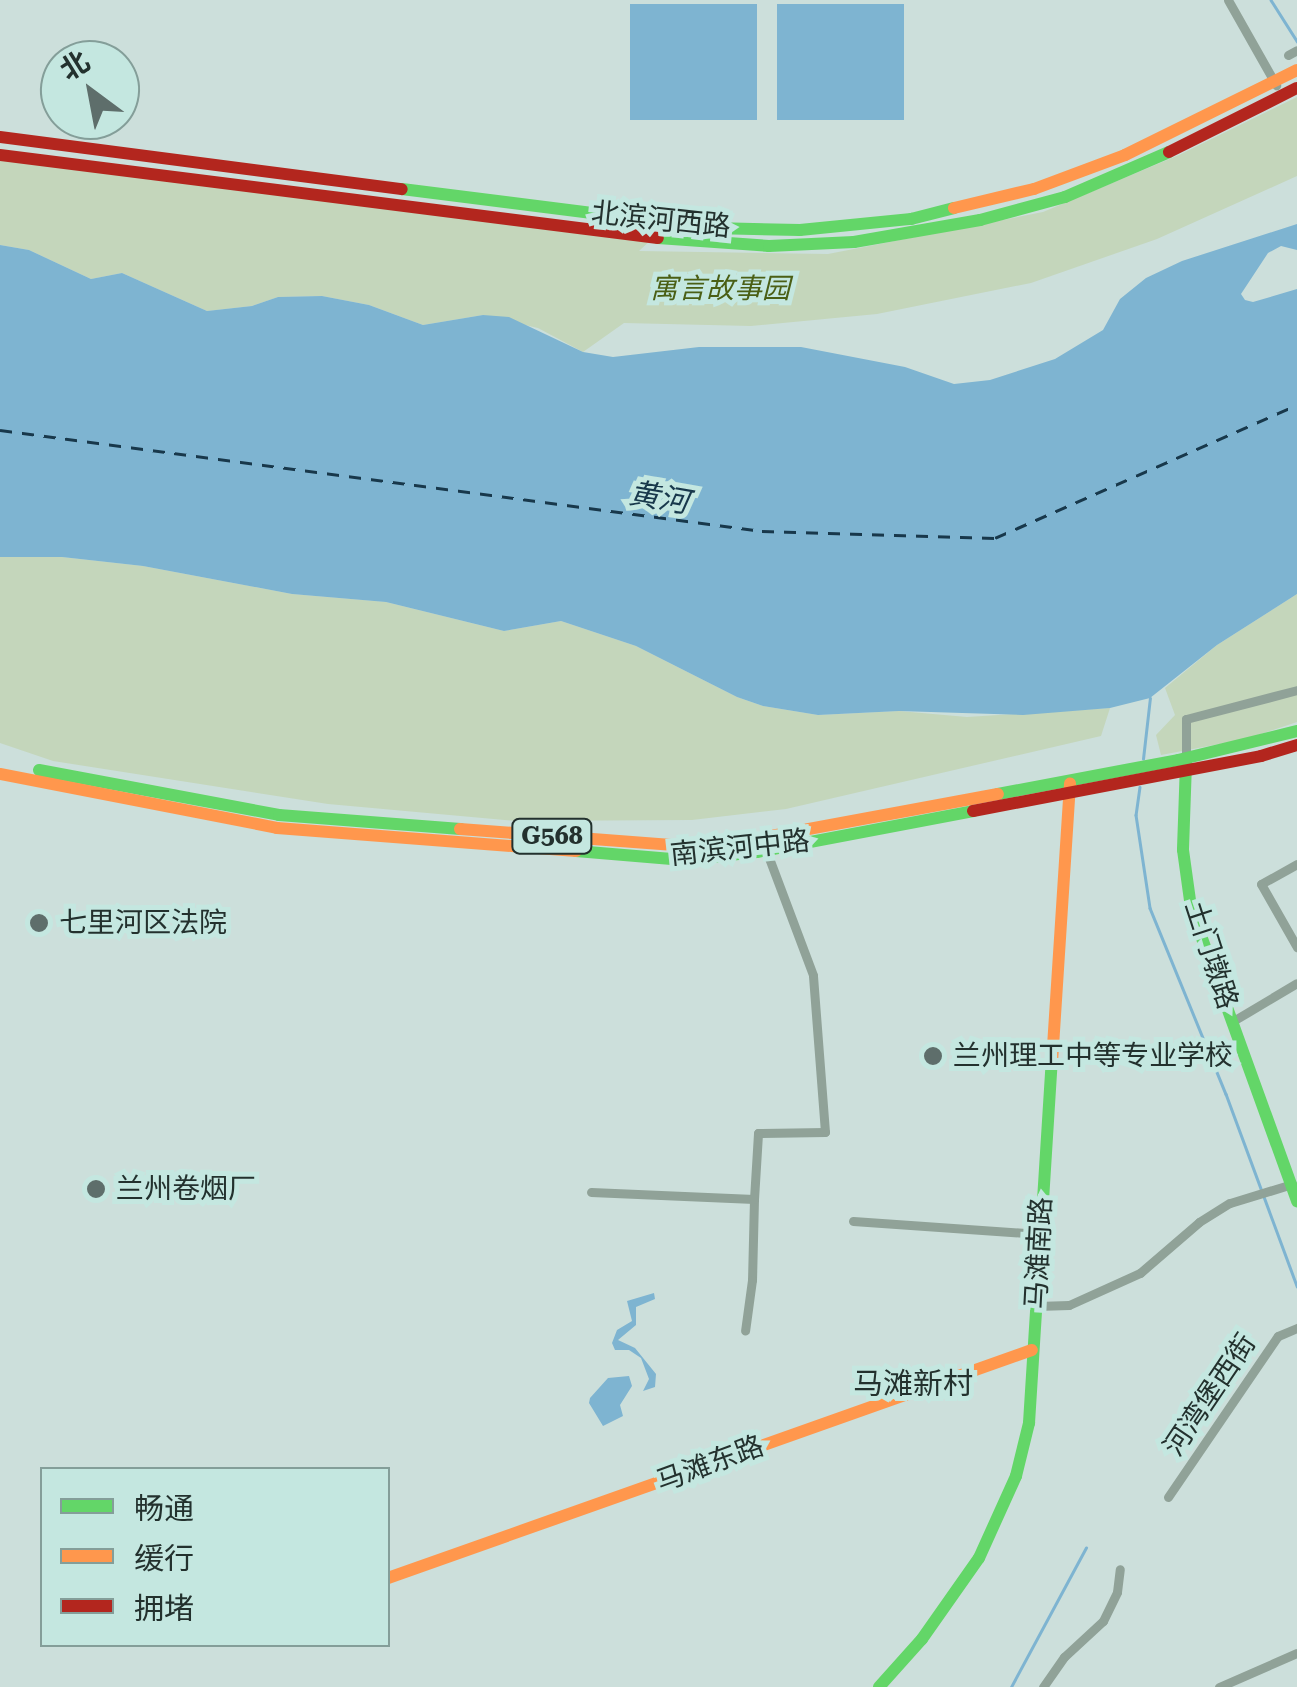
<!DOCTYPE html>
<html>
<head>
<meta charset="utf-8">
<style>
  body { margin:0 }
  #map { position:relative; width:1297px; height:1687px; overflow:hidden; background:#ccdfdb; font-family:"Roboto Serif","Noto Sans SC",serif }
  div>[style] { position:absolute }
  .green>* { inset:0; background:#c4d6bb }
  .water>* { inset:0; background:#7eb4d1; transform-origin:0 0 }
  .stream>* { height:2.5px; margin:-1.25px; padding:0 1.25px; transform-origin:1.25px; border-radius:1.25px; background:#7eb4d1 }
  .ferry>* { height:2.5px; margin-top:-1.25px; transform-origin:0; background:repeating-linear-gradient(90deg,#18384b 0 12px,transparent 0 22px) }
  .street>* { height:9px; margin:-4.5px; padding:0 4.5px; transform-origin:4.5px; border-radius:4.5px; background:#90a298 }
  .fast>* { height:12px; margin:-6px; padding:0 6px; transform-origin:6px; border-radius:6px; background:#63d668 }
  .slow>* { height:12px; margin:-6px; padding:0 6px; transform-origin:6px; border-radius:6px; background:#ff974d }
  .jam>* { height:12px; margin:-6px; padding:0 6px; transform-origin:6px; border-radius:6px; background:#b3261e }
  .dots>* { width:28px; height:28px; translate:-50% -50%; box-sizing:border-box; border:5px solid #c4e7e0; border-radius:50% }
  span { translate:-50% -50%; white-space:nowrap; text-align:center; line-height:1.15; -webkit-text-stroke:10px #c4e7e0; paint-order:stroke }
  .shield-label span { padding:2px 8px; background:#c4e7e0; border:2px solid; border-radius:8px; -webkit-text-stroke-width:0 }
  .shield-label { font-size:25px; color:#23312e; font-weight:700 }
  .street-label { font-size:28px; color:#23312e }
  .park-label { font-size:28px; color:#4a5f15; font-style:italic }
  .poi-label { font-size:28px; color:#23312e }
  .left { translate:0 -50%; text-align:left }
  .water-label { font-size:30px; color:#18384b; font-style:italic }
  .neighbourhood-label { font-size:30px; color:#23312e }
  .legend { position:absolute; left:40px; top:1467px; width:350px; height:180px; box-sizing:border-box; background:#c4e7e0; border:2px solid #849e99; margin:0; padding:12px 18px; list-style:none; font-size:30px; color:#23312e }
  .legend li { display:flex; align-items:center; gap:20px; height:50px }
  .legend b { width:50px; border:2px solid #849e99 }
  .north { position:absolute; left:40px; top:40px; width:100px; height:100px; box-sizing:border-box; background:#c4e7e0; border:2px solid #849e99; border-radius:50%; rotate:328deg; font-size:28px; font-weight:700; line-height:40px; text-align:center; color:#23312e }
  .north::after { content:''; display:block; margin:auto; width:35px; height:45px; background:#5e6e6b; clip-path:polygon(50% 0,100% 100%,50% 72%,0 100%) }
</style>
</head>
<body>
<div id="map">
  <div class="green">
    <div style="clip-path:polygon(1297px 97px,1297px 176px,1157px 239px,1031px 283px,877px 314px,751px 326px,624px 323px,583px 352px,538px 328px,483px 315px,423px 325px,369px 305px,322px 296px,278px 297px,252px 306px,207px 311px,122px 273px,91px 279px,29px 250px,0 245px,0 155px,653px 238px,639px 251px,828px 254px,1043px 212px,1179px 155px)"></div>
    <div style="clip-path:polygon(0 557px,62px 557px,143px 566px,292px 594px,386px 602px,504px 631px,561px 621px,636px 646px,737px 697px,763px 706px,818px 715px,899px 711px,967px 717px,1110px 708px,1101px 736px,786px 809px,692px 820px,515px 821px,328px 804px,53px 761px,0 743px)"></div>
    <div style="clip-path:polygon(1297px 594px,1297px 722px,1246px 739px,1161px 755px,1156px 735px,1175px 715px,1165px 688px,1217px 645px)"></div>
  </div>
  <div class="water">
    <div style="left:630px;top:4px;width:127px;height:116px"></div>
    <div style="left:777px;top:4px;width:127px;height:116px"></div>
    <div style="clip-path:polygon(1297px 224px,1297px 250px,1281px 246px,1268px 253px,1241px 294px,1245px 300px,1253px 302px,1297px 289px,1297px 594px,1217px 645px,1150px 698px,1110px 708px,1023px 715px,899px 711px,818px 715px,763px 706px,737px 697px,636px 646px,561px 621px,504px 631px,386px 602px,292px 594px,143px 566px,62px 557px,0 557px,0 245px,29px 250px,91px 279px,122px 273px,207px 311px,252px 306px,278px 297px,322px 296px,369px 305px,423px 325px,483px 315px,509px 317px,583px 352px,613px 357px,699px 347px,801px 347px,905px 367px,954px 384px,990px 380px,1055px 359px,1103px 330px,1120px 299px,1146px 278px,1182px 261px)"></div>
    <div style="clip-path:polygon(654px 1293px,655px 1299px,636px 1307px,636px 1325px,618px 1340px,635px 1348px,656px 1374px,655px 1387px,643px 1391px,649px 1379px,641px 1358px,629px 1350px,615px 1350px,612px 1343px,617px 1330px,632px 1321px,627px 1301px)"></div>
    <div style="clip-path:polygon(629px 1376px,632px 1386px,620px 1405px,623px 1416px,603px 1426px,589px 1403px,590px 1398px,608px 1378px)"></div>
  </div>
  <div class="stream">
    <div style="left:1271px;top:0;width:49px;rotate:57.6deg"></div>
    <div style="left:1143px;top:759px;width:61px;rotate:-83.5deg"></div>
    <div style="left:1140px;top:787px;width:28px;rotate:98deg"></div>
    <div style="left:1136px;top:815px;width:94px;rotate:81.4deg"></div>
    <div style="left:1150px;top:908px;width:201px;rotate:67.8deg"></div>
    <div style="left:1226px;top:1094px;width:205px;rotate:69.7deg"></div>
    <div style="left:1011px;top:1687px;width:158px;rotate:-61.7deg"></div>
  </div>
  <div class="ferry">
    <div style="left:0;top:430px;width:769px;rotate:7.55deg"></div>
    <div style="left:762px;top:531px;width:233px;rotate:1.7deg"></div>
    <div style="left:995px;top:538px;width:330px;rotate:-23.8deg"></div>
  </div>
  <div class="street">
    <div style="left:1228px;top:0;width:98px;rotate:60.5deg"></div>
    <div style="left:1288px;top:55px;width:10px;rotate:-29deg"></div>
    <div style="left:1186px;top:757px;width:38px;rotate:-90deg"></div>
    <div style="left:1186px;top:719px;width:115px;rotate:-14.6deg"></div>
    <div style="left:1297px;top:864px;width:41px;rotate:150.9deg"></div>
    <div style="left:1261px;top:884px;width:73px;rotate:60.3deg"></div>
    <div style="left:1233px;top:1021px;width:74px;rotate:-30.7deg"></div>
    <div style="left:591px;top:1192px;width:163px;rotate:2.5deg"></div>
    <div style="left:754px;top:1199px;width:81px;rotate:91.4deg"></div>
    <div style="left:752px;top:1280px;width:51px;rotate:97.8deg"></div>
    <div style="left:754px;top:1199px;width:66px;rotate:-86.5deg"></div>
    <div style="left:758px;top:1133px;width:67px;rotate:-0.9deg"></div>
    <div style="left:825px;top:1132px;width:157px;rotate:-94.4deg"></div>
    <div style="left:813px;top:975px;width:134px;rotate:-110.6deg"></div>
    <div style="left:853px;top:1221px;width:186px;rotate:4deg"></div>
    <div style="left:1037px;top:1306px;width:32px;rotate:-2deg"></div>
    <div style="left:1069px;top:1305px;width:78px;rotate:-24.3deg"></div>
    <div style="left:1140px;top:1273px;width:78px;rotate:-40.8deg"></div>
    <div style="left:1199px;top:1222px;width:36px;rotate:-32deg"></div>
    <div style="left:1230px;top:1203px;width:65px;rotate:-17deg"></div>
    <div style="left:1168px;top:1497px;width:195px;rotate:-55.7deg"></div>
    <div style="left:1278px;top:1336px;width:21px;rotate:-23deg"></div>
    <div style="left:1043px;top:1687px;width:37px;rotate:-55deg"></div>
    <div style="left:1064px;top:1657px;width:53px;rotate:-42.7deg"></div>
    <div style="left:1103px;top:1621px;width:32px;rotate:-64deg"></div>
    <div style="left:1117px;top:1592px;width:23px;rotate:-83deg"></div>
    <div style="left:1219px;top:1687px;width:85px;rotate:-23.6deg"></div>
  </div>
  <div class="fast">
    <div style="left:402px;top:189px;width:311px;rotate:7.2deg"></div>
    <div style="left:711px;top:228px;width:89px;rotate:1.3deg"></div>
    <div style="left:800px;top:230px;width:112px;rotate:-5.7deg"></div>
    <div style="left:911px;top:219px;width:44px;rotate:-14.3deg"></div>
    <div style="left:658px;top:238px;width:111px;rotate:4.1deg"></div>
    <div style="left:769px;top:246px;width:85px;rotate:-2.7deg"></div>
    <div style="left:854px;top:242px;width:128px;rotate:-9.9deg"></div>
    <div style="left:980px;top:220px;width:88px;rotate:-15.1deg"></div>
    <div style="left:1065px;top:197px;width:113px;rotate:-23.4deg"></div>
    <div style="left:1186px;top:763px;width:87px;rotate:92deg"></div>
    <div style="left:1183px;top:850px;width:59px;rotate:82.1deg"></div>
    <div style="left:1191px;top:908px;width:312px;rotate:70.1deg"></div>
    <div style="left:39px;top:770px;width:244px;rotate:10.6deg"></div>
    <div style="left:279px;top:815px;width:182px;rotate:4.4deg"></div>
    <div style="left:998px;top:794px;width:183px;rotate:-10.7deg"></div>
    <div style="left:1178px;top:760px;width:122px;rotate:-13.7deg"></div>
    <div style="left:576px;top:851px;width:108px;rotate:4.8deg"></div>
    <div style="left:684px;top:860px;width:73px;rotate:-6.3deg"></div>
    <div style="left:757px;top:852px;width:220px;rotate:-10.7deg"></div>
    <div style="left:879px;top:1687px;width:64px;rotate:-48.1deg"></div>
    <div style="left:922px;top:1639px;width:99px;rotate:-54.9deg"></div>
    <div style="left:979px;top:1558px;width:90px;rotate:-65.7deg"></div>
    <div style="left:1016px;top:1476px;width:55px;rotate:-76.2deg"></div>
    <div style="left:1029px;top:1423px;width:362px;rotate:-86.4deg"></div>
  </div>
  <div class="slow">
    <div style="left:954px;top:208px;width:82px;rotate:-13.4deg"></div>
    <div style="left:1034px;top:189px;width:97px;rotate:-20.5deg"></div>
    <div style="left:1125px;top:155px;width:192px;rotate:-26.3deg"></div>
    <div style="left:0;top:774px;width:282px;rotate:11deg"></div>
    <div style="left:277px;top:828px;width:300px;rotate:4.4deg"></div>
    <div style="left:460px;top:829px;width:225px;rotate:4.3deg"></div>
    <div style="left:684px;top:846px;width:71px;rotate:-5.6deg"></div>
    <div style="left:755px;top:839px;width:247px;rotate:-10.5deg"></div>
    <div style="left:1052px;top:1062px;width:279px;rotate:-86.3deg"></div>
    <div style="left:388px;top:1578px;width:683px;rotate:-19.5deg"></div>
  </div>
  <div class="jam">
    <div style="left:0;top:137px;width:405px;rotate:7.4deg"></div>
    <div style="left:1169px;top:152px;width:143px;rotate:-26.6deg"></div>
    <div style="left:0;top:155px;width:663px;rotate:7.19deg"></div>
    <div style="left:973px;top:811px;width:293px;rotate:-10.8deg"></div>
    <div style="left:1261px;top:756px;width:38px;rotate:-17deg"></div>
  </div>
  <div class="dots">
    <div style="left:39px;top:923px;background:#5e6e6b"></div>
    <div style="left:933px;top:1056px;background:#5e6e6b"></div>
    <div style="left:96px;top:1189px;background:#5e6e6b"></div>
  </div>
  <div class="shield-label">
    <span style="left:552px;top:836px">G568</span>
  </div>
  <div class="street-label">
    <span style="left:661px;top:220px;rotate:6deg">北滨河西路</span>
    <span style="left:740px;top:848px;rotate:-6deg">南滨河中路</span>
    <span style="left:1211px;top:955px;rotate:72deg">土门墩路</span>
    <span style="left:1039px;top:1253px;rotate:-87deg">马滩南路</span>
    <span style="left:1210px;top:1395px;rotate:-56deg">河湾堡西街</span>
    <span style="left:710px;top:1464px;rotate:-20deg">马滩东路</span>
  </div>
  <div class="park-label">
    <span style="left:720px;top:289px">寓言故事园</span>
  </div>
  <div class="poi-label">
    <span class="left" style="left:59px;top:923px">七里河区法院</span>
    <span class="left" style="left:953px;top:1056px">兰州理工中等专业学校</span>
    <span class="left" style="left:116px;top:1189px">兰州卷烟厂</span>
  </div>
  <div class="water-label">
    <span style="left:659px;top:498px;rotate:10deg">黄河</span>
  </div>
  <div class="neighbourhood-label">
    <span style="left:913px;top:1384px">马滩新村</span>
  </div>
  <ul class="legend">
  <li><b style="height:12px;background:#63d668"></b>畅通</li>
  <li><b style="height:12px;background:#ff974d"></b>缓行</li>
  <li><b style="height:12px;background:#b3261e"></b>拥堵</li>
  </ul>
  <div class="north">北</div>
</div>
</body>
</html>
